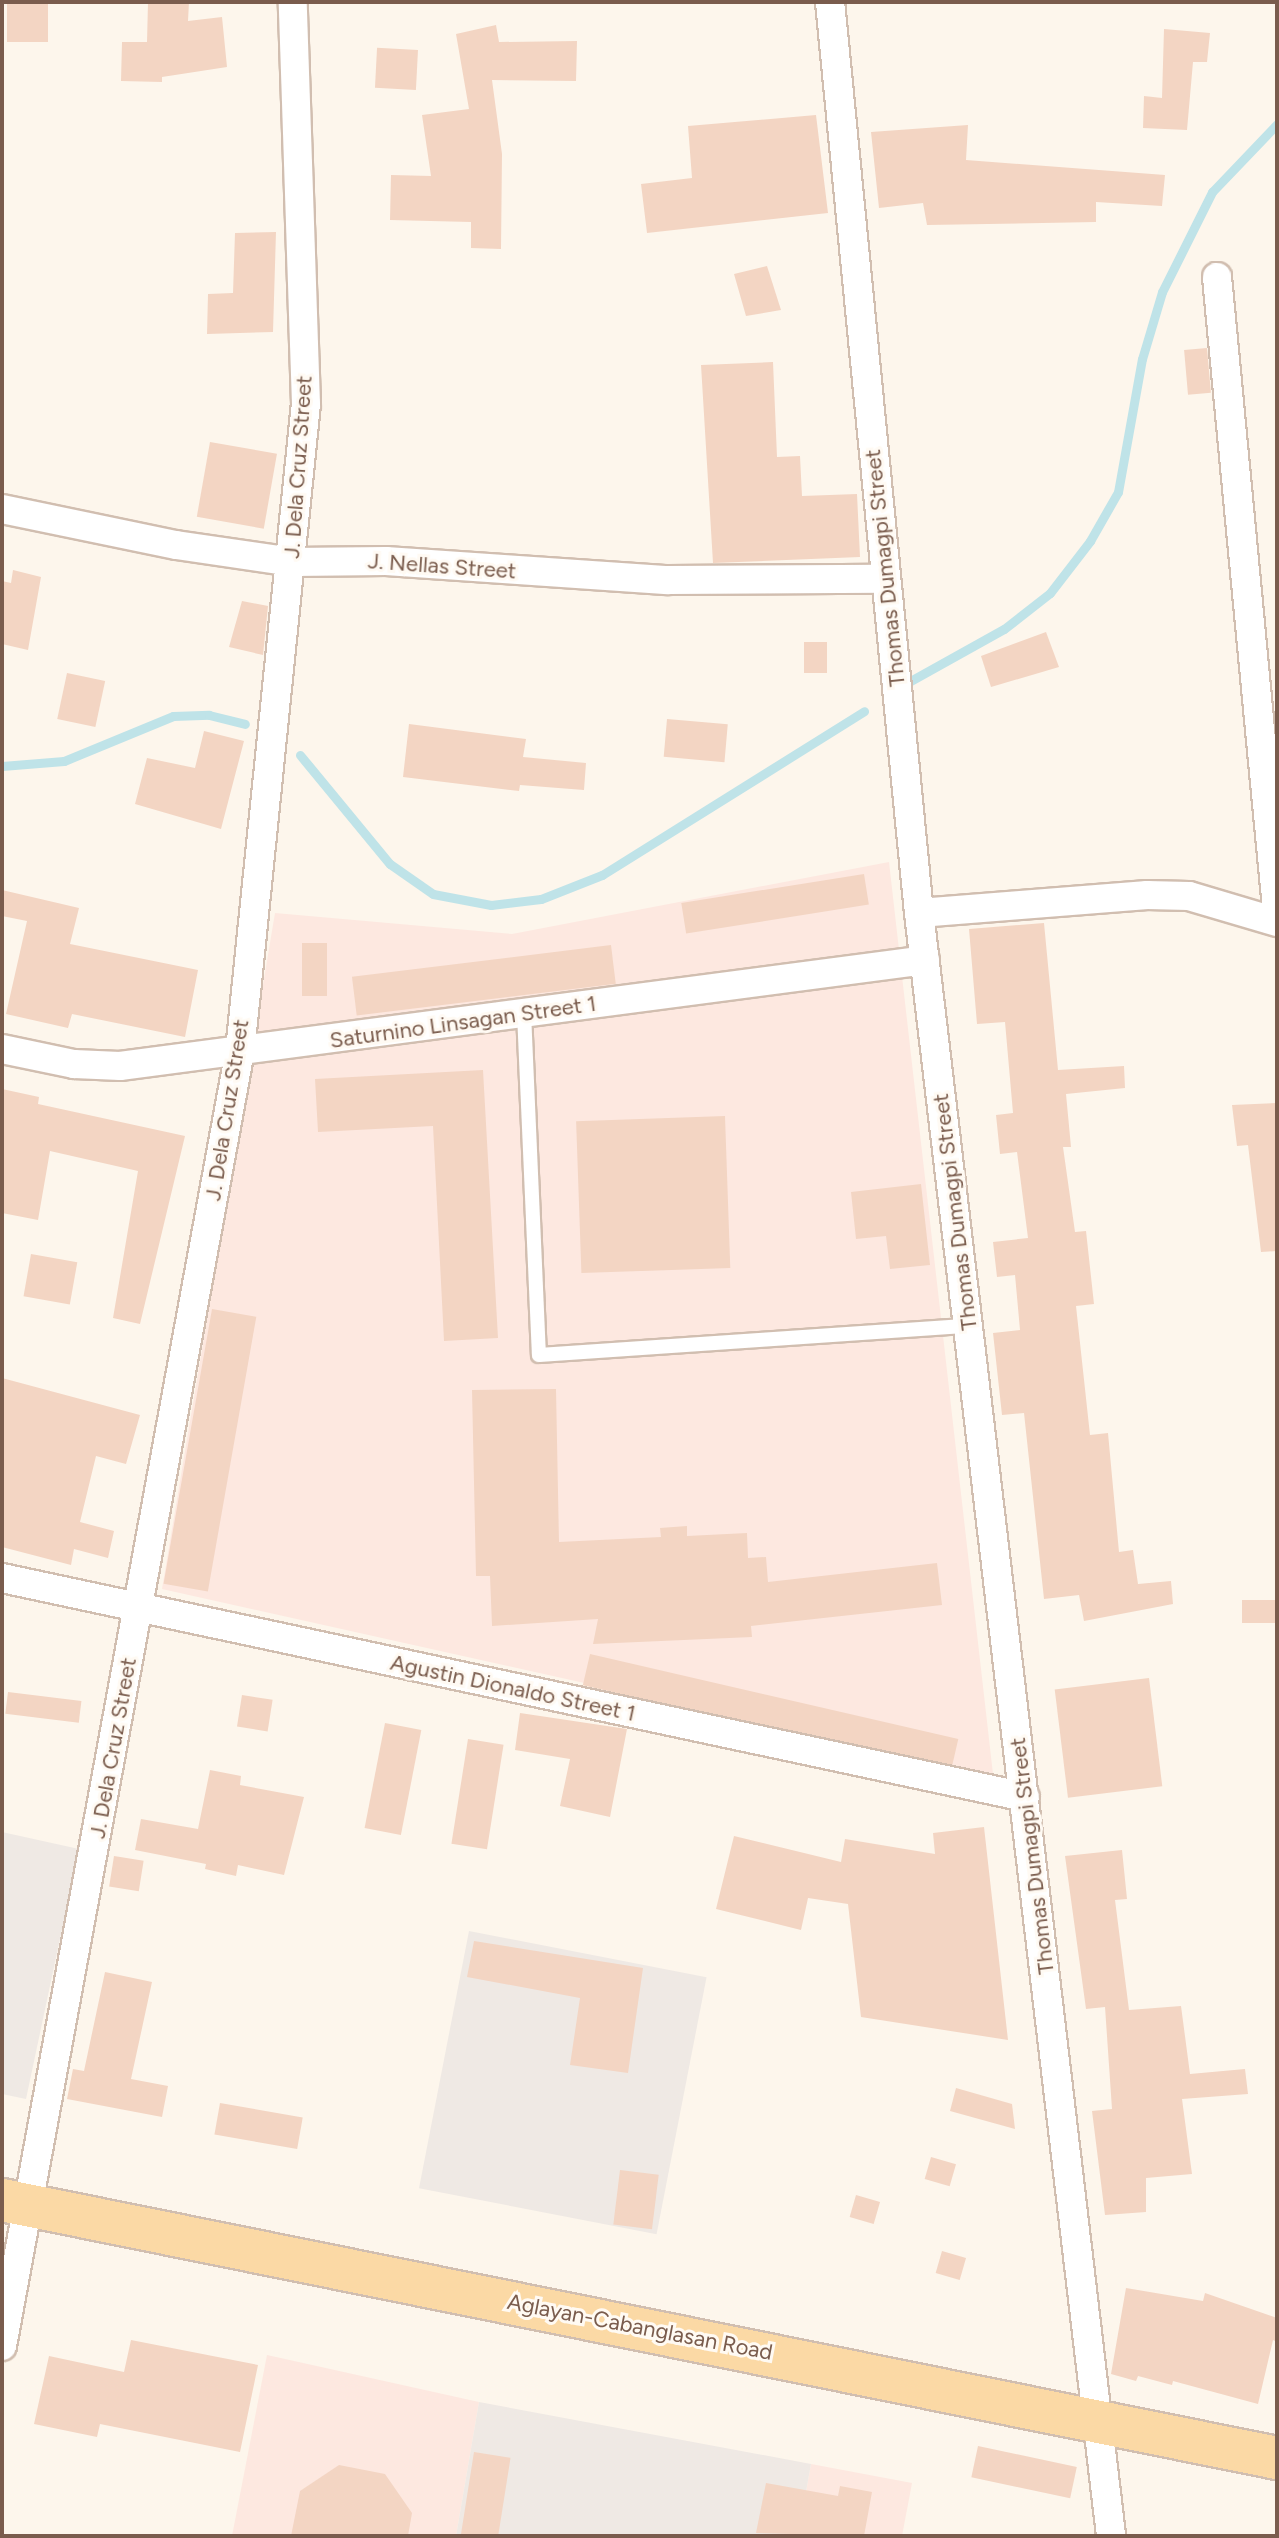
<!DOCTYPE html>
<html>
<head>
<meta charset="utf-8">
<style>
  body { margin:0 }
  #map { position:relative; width:1279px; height:2538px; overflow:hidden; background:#fdf6ec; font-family:Figtree,sans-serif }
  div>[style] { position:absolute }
  .commercial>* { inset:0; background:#fde8e0 }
  .industrial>* { inset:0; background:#efe9e4; transform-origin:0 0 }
  .stream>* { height:9px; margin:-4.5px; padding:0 4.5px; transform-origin:4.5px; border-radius:4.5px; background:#bfe3e8 }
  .building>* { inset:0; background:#f3d5c3; transform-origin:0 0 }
  .roads { filter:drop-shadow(2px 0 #d1beb0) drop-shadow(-2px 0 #d1beb0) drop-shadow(0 2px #d1beb0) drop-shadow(0 -2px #d1beb0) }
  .lane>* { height:14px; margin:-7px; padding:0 7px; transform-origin:7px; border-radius:7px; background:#fff }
  .street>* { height:28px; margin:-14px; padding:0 14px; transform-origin:14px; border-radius:14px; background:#fff }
  .primary>* { height:42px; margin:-21px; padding:0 21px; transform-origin:21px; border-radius:21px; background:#fbd9a5 }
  span { translate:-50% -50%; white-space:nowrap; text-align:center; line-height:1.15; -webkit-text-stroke:6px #fffaf3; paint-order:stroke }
  .street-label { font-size:22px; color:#7a5c4d }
  .frame { position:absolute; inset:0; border:4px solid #7a5c4d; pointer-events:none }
</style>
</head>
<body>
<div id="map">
  <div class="commercial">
    <div style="clip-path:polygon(889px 862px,993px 1774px,162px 1589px,275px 913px,512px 934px)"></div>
    <div style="clip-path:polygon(267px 2355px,479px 2402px,456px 2536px,232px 2536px)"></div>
    <div style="clip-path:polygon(811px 2464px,912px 2483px,902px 2536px,798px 2536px)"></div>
  </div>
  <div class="industrial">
    <div style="clip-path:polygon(2px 1832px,79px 1849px,26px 2099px,2px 2094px)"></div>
    <div style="left:469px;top:1931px;width:242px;height:262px;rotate:11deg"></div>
    <div style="clip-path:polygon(479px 2402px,811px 2464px,798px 2536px,456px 2536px)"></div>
  </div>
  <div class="stream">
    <div style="left:905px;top:684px;width:113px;rotate:-29.1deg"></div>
    <div style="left:1004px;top:629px;width:58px;rotate:-38deg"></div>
    <div style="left:1050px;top:593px;width:66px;rotate:-52.4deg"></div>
    <div style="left:1090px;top:541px;width:56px;rotate:-60.3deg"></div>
    <div style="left:1118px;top:492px;width:135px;rotate:-79.8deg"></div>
    <div style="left:1142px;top:359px;width:70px;rotate:-73.4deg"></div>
    <div style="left:1162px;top:292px;width:112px;rotate:-63.4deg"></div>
    <div style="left:1212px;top:192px;width:94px;rotate:-46.3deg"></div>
    <div style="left:300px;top:755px;width:141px;rotate:50.5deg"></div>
    <div style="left:390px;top:864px;width:52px;rotate:34.9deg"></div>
    <div style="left:433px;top:894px;width:59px;rotate:10.7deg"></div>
    <div style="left:491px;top:905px;width:50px;rotate:-6.8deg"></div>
    <div style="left:541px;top:899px;width:66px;rotate:-21.5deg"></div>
    <div style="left:602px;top:875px;width:309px;rotate:-32deg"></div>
    <div style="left:2px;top:766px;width:62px;rotate:-4.6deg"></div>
    <div style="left:64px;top:761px;width:118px;rotate:-22.4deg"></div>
    <div style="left:173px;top:716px;width:36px;rotate:-2deg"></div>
    <div style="left:209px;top:715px;width:37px;rotate:14deg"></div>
  </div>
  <div class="building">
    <div style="clip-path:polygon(148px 2px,189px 2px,188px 21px,222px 17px,227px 67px,162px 77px,162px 82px,121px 81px,122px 42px,147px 42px)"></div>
    <div style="left:7px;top:3px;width:41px;height:39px"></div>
    <div style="clip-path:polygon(496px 25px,499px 42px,577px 41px,576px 81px,492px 80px,502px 154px,501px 249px,471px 248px,471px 222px,390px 220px,391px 175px,431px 176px,422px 115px,469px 109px,456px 34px)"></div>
    <div style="clip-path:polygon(1164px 29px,1210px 33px,1207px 62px,1193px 62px,1187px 130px,1143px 128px,1144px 96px,1162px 98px)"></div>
    <div style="left:418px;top:50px;width:40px;height:41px;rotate:93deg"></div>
    <div style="clip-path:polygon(816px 115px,828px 213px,647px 233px,641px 184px,692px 178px,688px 126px)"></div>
    <div style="clip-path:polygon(968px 125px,966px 160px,1165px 175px,1162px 206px,1096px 202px,1096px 222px,927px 225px,923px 203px,879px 208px,871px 132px)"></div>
    <div style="clip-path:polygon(276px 232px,273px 332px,207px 334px,208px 294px,233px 293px,235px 233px)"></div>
    <div style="clip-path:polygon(767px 266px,781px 310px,746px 316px,734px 274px)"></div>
    <div style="left:1207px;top:348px;width:45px;height:23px;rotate:85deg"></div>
    <div style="clip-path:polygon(773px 362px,777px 457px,800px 456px,802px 496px,857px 494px,860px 557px,713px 563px,701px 365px)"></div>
    <div style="left:210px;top:442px;width:68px;height:76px;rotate:10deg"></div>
    <div style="clip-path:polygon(13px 570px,41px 577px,28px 650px,2px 644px,2px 581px,11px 583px)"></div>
    <div style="clip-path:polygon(242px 601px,268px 606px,263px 655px,229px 647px)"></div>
    <div style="clip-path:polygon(1046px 632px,1059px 667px,991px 687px,981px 656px)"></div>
    <div style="left:827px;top:642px;width:31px;height:23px;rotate:90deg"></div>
    <div style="left:67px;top:673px;width:39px;height:47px;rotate:12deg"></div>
    <div style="left:667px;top:719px;width:61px;height:38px;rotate:5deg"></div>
    <div style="clip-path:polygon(409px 724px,526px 739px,523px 757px,586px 763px,584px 790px,520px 785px,519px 791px,403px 777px)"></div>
    <div style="clip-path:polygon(204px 731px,244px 741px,221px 829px,135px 804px,147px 758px,195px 768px)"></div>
    <div style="left:864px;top:874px;width:31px;height:185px;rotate:81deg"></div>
    <div style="clip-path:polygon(2px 890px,79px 908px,70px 944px,198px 970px,185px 1037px,72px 1014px,68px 1028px,6px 1014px,27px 921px,2px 916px)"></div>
    <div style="clip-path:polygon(1044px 923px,1058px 1070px,1124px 1066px,1125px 1088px,1066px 1094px,1071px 1147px,1063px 1147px,1075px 1232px,1086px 1231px,1094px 1304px,1076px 1306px,1090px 1435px,1108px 1433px,1119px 1552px,1133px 1550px,1138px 1584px,1171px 1581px,1173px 1604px,1084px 1621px,1079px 1595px,1044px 1599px,1024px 1413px,1002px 1415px,993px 1333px,1020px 1330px,1015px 1275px,997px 1277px,993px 1242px,1028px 1238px,1017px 1152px,1000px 1154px,996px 1115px,1013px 1113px,1005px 1022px,977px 1024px,969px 929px)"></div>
    <div style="left:302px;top:943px;width:25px;height:53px"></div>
    <div style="left:611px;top:945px;width:39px;height:261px;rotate:83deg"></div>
    <div style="clip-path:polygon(483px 1070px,498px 1338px,444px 1341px,433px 1126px,318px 1132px,315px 1079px)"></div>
    <div style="clip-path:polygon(2px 1089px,39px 1097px,38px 1104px,185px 1136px,140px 1324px,113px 1318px,138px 1171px,50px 1151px,38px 1220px,2px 1213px)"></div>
    <div style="clip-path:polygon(1277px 1103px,1277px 1251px,1261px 1252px,1248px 1145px,1237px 1146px,1232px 1105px)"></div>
    <div style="left:725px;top:1116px;width:152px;height:149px;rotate:88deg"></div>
    <div style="clip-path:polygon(921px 1184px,930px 1265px,890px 1269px,886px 1236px,856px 1239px,851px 1192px)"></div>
    <div style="left:31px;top:1254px;width:47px;height:43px;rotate:10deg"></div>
    <div style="left:212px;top:1309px;width:45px;height:279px;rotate:10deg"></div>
    <div style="clip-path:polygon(2px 1378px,140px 1415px,126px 1464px,96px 1456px,80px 1522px,114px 1531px,108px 1558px,74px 1549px,71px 1565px,2px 1547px)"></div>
    <div style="clip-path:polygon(556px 1389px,559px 1542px,661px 1537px,660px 1528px,687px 1526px,687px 1536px,747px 1533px,748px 1558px,766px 1557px,768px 1582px,937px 1563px,942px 1605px,751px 1626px,752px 1637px,593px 1644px,598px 1619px,492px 1626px,490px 1576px,476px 1576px,472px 1390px)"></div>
    <div style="left:1277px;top:1600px;width:23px;height:35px;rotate:90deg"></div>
    <div style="left:590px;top:1654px;width:378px;height:32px;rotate:13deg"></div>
    <div style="left:1149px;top:1678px;width:109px;height:95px;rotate:83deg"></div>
    <div style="left:8px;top:1692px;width:74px;height:22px;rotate:7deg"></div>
    <div style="left:242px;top:1695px;width:31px;height:32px;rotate:9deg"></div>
    <div style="clip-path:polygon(520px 1713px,627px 1729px,610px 1817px,560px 1806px,570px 1759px,515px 1750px)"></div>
    <div style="left:385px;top:1723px;width:37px;height:107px;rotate:11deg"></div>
    <div style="left:468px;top:1739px;width:36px;height:106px;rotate:9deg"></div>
    <div style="clip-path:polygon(210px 1770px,241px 1776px,240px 1785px,304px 1797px,284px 1875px,238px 1865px,236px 1876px,205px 1869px,206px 1864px,135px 1850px,141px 1819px,198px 1829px)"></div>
    <div style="clip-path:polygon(984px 1827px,1008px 2040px,861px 2017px,848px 1904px,808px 1898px,801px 1930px,716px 1909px,734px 1836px,841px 1862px,845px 1839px,935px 1854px,933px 1833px)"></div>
    <div style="clip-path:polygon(1122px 1850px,1127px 1899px,1115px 1900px,1129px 2010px,1181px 2006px,1190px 2074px,1245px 2069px,1248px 2094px,1182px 2099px,1192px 2174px,1146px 2178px,1146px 2212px,1105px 2215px,1092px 2111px,1112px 2109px,1105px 2007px,1086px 2009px,1065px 1856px)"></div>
    <div style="left:114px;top:1856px;width:30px;height:31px;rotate:9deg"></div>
    <div style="clip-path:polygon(474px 1941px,643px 1968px,628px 2073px,570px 2065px,580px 1998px,467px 1977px)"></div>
    <div style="clip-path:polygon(105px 1972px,152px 1982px,131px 2079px,168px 2086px,162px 2117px,67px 2099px,73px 2069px,84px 2071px)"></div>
    <div style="clip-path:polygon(956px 2088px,1012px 2104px,1015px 2129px,950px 2111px)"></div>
    <div style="left:220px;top:2103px;width:84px;height:32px;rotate:10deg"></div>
    <div style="left:931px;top:2157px;width:26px;height:23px;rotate:16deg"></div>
    <div style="left:620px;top:2170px;width:39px;height:55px;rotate:7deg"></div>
    <div style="left:856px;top:2195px;width:25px;height:23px;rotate:16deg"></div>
    <div style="left:942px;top:2251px;width:25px;height:23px;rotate:16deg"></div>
    <div style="clip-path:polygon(1126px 2288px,1203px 2301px,1205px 2293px,1277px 2318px,1277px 2342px,1273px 2340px,1258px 2404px,1173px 2381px,1172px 2385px,1138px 2376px,1136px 2381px,1111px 2374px)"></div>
    <div style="clip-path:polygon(131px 2340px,258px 2365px,240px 2452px,100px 2424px,97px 2437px,34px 2424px,49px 2356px,124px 2372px)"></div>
    <div style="left:978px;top:2446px;width:101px;height:32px;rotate:12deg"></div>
    <div style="left:474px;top:2452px;width:37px;height:85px;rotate:9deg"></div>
    <div style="clip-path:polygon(339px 2465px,385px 2474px,412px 2513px,408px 2536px,291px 2536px,300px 2491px)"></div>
    <div style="clip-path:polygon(766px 2483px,838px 2496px,840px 2486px,872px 2492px,864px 2536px,756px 2533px)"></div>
  </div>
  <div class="roads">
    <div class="lane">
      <div style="left:524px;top:1013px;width:342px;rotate:87.5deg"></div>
      <div style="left:539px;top:1355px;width:430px;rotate:-3.9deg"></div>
    </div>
    <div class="street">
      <div style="left:830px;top:2px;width:915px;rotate:84.42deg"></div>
      <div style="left:919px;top:913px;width:1634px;rotate:83.25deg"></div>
      <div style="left:1217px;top:277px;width:634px;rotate:84.57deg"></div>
      <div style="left:2px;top:509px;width:178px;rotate:11.7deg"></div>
      <div style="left:176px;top:545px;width:117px;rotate:8.3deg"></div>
      <div style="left:292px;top:562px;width:94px;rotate:-0.6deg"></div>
      <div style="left:386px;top:561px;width:283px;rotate:3.9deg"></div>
      <div style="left:668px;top:580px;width:218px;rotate:-0.3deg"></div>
      <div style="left:919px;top:913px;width:229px;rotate:-4.5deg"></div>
      <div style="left:1147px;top:895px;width:42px;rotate:1.4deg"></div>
      <div style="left:1189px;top:896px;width:92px;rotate:16.5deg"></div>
      <div style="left:2px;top:1049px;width:74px;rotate:11.8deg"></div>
      <div style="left:74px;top:1064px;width:46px;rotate:2.5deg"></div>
      <div style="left:120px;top:1066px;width:812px;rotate:-7.5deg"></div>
      <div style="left:2px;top:1578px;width:1046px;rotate:12.08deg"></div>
      <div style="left:2px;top:2346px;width:1317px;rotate:-79.59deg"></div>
      <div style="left:240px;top:1051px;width:650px;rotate:-84.18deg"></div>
      <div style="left:306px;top:404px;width:402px;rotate:-91.9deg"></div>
    </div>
    <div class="primary">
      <div style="left:2px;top:2200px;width:1301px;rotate:11.44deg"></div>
    </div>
  </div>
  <div class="street-label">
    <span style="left:298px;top:467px;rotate:-86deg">J. Dela Cruz Street</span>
    <span style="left:442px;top:566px;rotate:4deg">J. Nellas Street</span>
    <span style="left:885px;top:568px;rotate:-96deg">Thomas Dumagpi Street</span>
    <span style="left:463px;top:1022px;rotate:-8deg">Saturnino Linsagan Street 1</span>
    <span style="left:227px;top:1110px;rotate:-81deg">J. Dela Cruz Street</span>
    <span style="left:955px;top:1212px;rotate:-97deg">Thomas Dumagpi Street</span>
    <span style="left:513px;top:1688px;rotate:12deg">Agustin Dionaldo Street 1</span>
    <span style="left:113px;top:1748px;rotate:-80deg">J. Dela Cruz Street</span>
    <span style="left:1032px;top:1856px;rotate:-97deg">Thomas Dumagpi Street</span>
    <span style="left:640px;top:2327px;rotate:11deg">Aglayan-Cabanglasan Road</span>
  </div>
  <div class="frame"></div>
</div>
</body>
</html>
